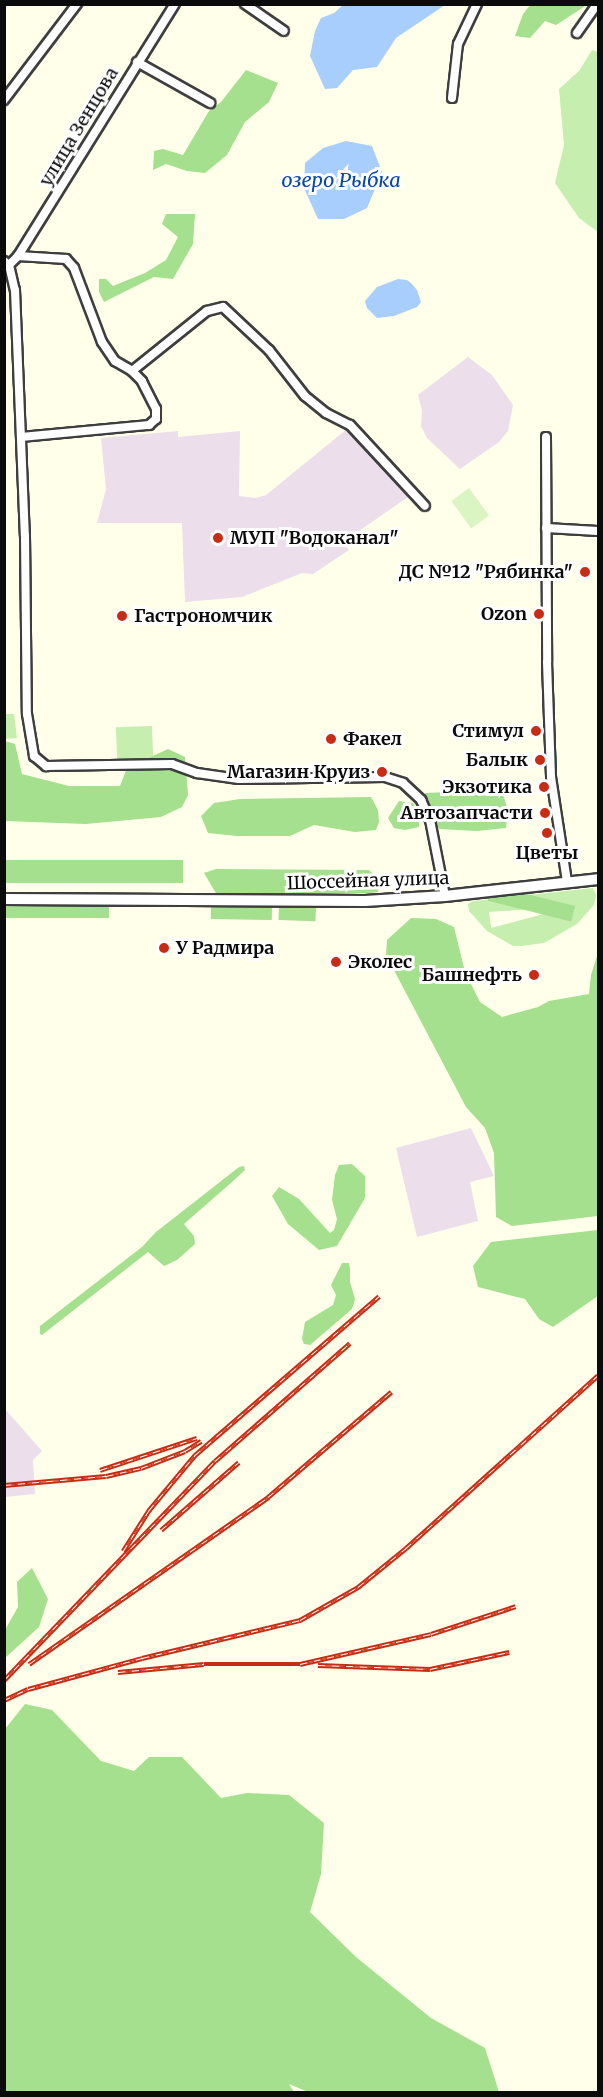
<!DOCTYPE html>
<html>
<head>
<meta charset="utf-8">
<style>
  body { margin:0 }
  #map { position:relative; width:603px; height:2097px; overflow:hidden; background:#ffffea; font-family:Merriweather,serif }
  div>[style] { position:absolute }
  .industrial>* { inset:0; background:#ecdeeb }
  .green>* { inset:0; background:#c5eeaf; transform-origin:0 0 }
  .forest>* { inset:0; background:#a4e08d; transform-origin:0 0 }
  .pitch>* { inset:0; background:#daf4c2; transform-origin:0 0 }
  .water>* { inset:0; background:#a8cefd }
  .roads { filter:drop-shadow(2px 0 #3e3e3e) drop-shadow(-2px 0 #3e3e3e) drop-shadow(0 2px #3e3e3e) drop-shadow(0 -2px #3e3e3e) }
  .minor>* { height:8px; margin:-4px; padding:0 4px; transform-origin:4px; border-radius:4px; background:#fff }
  .tertiary>* { height:10px; margin:-5px; padding:0 5px; transform-origin:5px; border-radius:5px; background:#fff }
  .rail>* { height:4.5px; margin-top:-2.25px; transform-origin:0; background:repeating-linear-gradient(90deg,#fff 0 7px,#c92c15 0 14px); box-sizing:border-box; border-block:2px solid #c92c15 }
  .dots>* { width:16px; height:16px; translate:-50% -50%; box-sizing:border-box; border:3px solid #fff; border-radius:50% }
  span { translate:-50% -50%; white-space:nowrap; text-align:center; line-height:1.15; -webkit-text-stroke:6px #fff; paint-order:stroke }
  .street-label { font-size:18px; color:#0b0b0b }
  .poi-label { font-size:18px; color:#0b0b0b; font-weight:700 }
  .left { translate:0 -50%; text-align:left }
  .right { translate:-100% -50%; text-align:right }
  .water-label { font-size:20px; color:#0847a9; font-style:italic }
  .frame { position:absolute; inset:0; border:6px solid #0b0b0b; pointer-events:none }
</style>
</head>
<body>
<div id="map">
  <div class="industrial">
    <div style="clip-path:polygon(468px 357px,492px 375px,513px 405px,508px 431px,499px 442px,460px 469px,427px 438px,421px 426px,422px 411px,418px 395px)"></div>
    <div style="clip-path:polygon(347px 429px,411px 495px,343px 542px,349px 550px,313px 574px,302px 573px,242px 597px,185px 602px,182px 523px,97px 523px,106px 489px,101px 438px,178px 431px,178px 437px,240px 431px,239px 496px,256px 498px,266px 495px)"></div>
    <div style="clip-path:polygon(471px 1128px,494px 1176px,470px 1182px,478px 1221px,417px 1237px,396px 1148px)"></div>
    <div style="clip-path:polygon(4px 1408px,42px 1451px,33px 1460px,35px 1494px,5px 1497px)"></div>
  </div>
  <div class="green">
    <div style="clip-path:polygon(592px 50px,598px 52px,598px 232px,579px 218px,555px 183px,564px 145px,559px 89px,579px 71px)"></div>
    <div style="clip-path:polygon(5px 714px,14px 714px,17px 738px,5px 739px)"></div>
    <div style="left:152px;top:726px;width:33px;height:36px;rotate:88deg"></div>
    <div style="clip-path:polygon(evenodd,593px 888px,596px 895px,594px 905px,577px 924px,544px 943px,521px 946px,513px 946px,487px 931px,469px 911px,468px 904px,473px 901px,593px 888px,574px 906px,491px 928px,491px 927px,489px 912px,574px 906px)"></div>
  </div>
  <div class="forest">
    <div style="clip-path:polygon(531px 4px,587px 4px,587px 5px,556px 25px,545px 21px,530px 38px,515px 36px,523px 14px)"></div>
    <div style="clip-path:polygon(246px 70px,278px 83px,269px 102px,245px 122px,227px 155px,205px 173px,187px 171px,166px 164px,153px 170px,154px 151px,163px 149px,183px 155px,209px 111px,221px 102px)"></div>
    <div style="clip-path:polygon(166px 214px,195px 214px,193px 244px,173px 279px,154px 277px,104px 302px,99px 292px,99px 279px,106px 279px,113px 286px,145px 273px,166px 260px,178px 237px,162px 224px)"></div>
    <div style="clip-path:polygon(5px 741px,15px 744px,22px 774px,69px 786px,120px 786px,127px 768px,168px 749px,185px 757px,188px 795px,182px 807px,161px 817px,86px 824px,5px 821px)"></div>
    <div style="clip-path:polygon(449px 792px,503px 795px,508px 810px,506px 828px,477px 831px,439px 829px,425px 793px)"></div>
    <div style="clip-path:polygon(371px 797px,378px 810px,379px 822px,376px 830px,355px 832px,314px 825px,290px 836px,237px 836px,208px 833px,201px 816px,214px 803px,240px 799px)"></div>
    <div style="clip-path:polygon(399px 801px,413px 803px,420px 814px,419px 827px,405px 830px,394px 828px,388px 818px)"></div>
    <div style="left:5px;top:860px;width:178px;height:23px"></div>
    <div style="clip-path:polygon(216px 869px,369px 870px,380px 881px,378px 892px,369px 893px,217px 895px,204px 873px)"></div>
    <div style="left:5px;top:904px;width:104px;height:14px"></div>
    <div style="left:211px;top:905px;width:61px;height:14px;rotate:1deg"></div>
    <div style="left:279px;top:906px;width:37px;height:14px;rotate:2deg"></div>
    <div style="left:575px;top:906px;width:16px;height:86px;rotate:104deg"></div>
    <div style="clip-path:polygon(411px 918px,436px 919px,454px 927px,465px 972px,480px 1002px,502px 1017px,538px 1007px,549px 1001px,589px 994px,591px 975px,598px 953px,598px 1216px,512px 1226px,496px 1217px,494px 1153px,485px 1128px,466px 1107px,386px 955px,387px 940px)"></div>
    <div style="clip-path:polygon(352px 1164px,365px 1176px,365px 1198px,337px 1246px,319px 1250px,288px 1224px,272px 1196px,279px 1187px,299px 1199px,330px 1233px,334px 1230px,337px 1219px,332px 1200px,335px 1175px,339px 1165px)"></div>
    <div style="clip-path:polygon(244px 1166px,245px 1170px,232px 1182px,184px 1224px,194px 1236px,195px 1244px,177px 1260px,164px 1266px,148px 1252px,42px 1335px,40px 1334px,40px 1326px,142px 1247px,156px 1232px,239px 1167px)"></div>
    <div style="clip-path:polygon(598px 1230px,598px 1296px,553px 1327px,539px 1319px,525px 1299px,478px 1287px,473px 1266px,491px 1242px)"></div>
    <div style="clip-path:polygon(342px 1263px,349px 1263px,350px 1269px,350px 1282px,355px 1299px,352px 1309px,310px 1345px,304px 1344px,302px 1339px,305px 1322px,333px 1305px,336px 1295px,331px 1285px)"></div>
    <div style="clip-path:polygon(32px 1568px,48px 1599px,39px 1627px,5px 1658px,5px 1630px,18px 1607px,17px 1582px)"></div>
    <div style="clip-path:polygon(25px 1704px,52px 1710px,101px 1761px,134px 1771px,149px 1757px,182px 1757px,221px 1798px,247px 1793px,289px 1795px,324px 1823px,321px 1874px,310px 1912px,356px 1957px,431px 2018px,485px 2048px,499px 2092px,308px 2092px,289px 2084px,294px 2092px,5px 2092px,5px 1729px)"></div>
  </div>
  <div class="pitch">
    <div style="left:469px;top:488px;width:34px;height:22px;rotate:54deg"></div>
  </div>
  <div class="water">
    <div style="clip-path:polygon(344px 4px,445px 4px,445px 5px,396px 38px,377px 67px,353px 70px,337px 88px,325px 89px,310px 56px,315px 31px,321px 18px,334px 13px)"></div>
    <div style="clip-path:polygon(346px 141px,372px 146px,382px 172px,367px 208px,344px 219px,318px 219px,304px 188px,305px 163px,323px 148px)"></div>
    <div style="clip-path:polygon(398px 279px,407px 280px,411px 283px,417px 290px,421px 302px,417px 307px,394px 316px,377px 318px,367px 308px,365px 301px,377px 287px)"></div>
  </div>
  <div class="roads">
    <div class="minor">
      <div style="left:245px;top:4px;width:47px;rotate:34.7deg"></div>
      <div style="left:577px;top:33px;width:35px;rotate:-55deg"></div>
      <div style="left:137px;top:62px;width:84px;rotate:29.3deg"></div>
      <div style="left:452px;top:98px;width:54px;rotate:-83.7deg"></div>
      <div style="left:458px;top:44px;width:44px;rotate:-64.6deg"></div>
      <div style="left:4px;top:100px;width:121px;rotate:-52.8deg"></div>
      <div style="left:18px;top:256px;width:48px;rotate:3.6deg"></div>
      <div style="left:66px;top:259px;width:12px;rotate:48deg"></div>
      <div style="left:74px;top:268px;width:79px;rotate:69.3deg"></div>
      <div style="left:102px;top:342px;width:23px;rotate:56deg"></div>
      <div style="left:115px;top:361px;width:20px;rotate:30deg"></div>
      <div style="left:132px;top:371px;width:96px;rotate:-38.7deg"></div>
      <div style="left:207px;top:311px;width:16px;rotate:-14deg"></div>
      <div style="left:223px;top:307px;width:63px;rotate:43.1deg"></div>
      <div style="left:269px;top:350px;width:58px;rotate:52deg"></div>
      <div style="left:305px;top:396px;width:27px;rotate:39deg"></div>
      <div style="left:326px;top:413px;width:27px;rotate:27deg"></div>
      <div style="left:350px;top:425px;width:110px;rotate:47.2deg"></div>
      <div style="left:4px;top:261px;width:6px;rotate:39deg"></div>
      <div style="left:9px;top:265px;width:26px;rotate:77deg"></div>
      <div style="left:15px;top:290px;width:246px;rotate:87.7deg"></div>
      <div style="left:25px;top:536px;width:178px;rotate:89.4deg"></div>
      <div style="left:27px;top:714px;width:43px;rotate:80.5deg"></div>
      <div style="left:34px;top:756px;width:16px;rotate:40deg"></div>
      <div style="left:46px;top:766px;width:126px;rotate:-0.9deg"></div>
      <div style="left:172px;top:764px;width:27px;rotate:20deg"></div>
      <div style="left:197px;top:773px;width:42px;rotate:8.1deg"></div>
      <div style="left:239px;top:779px;width:146px;rotate:-0.8deg"></div>
      <div style="left:385px;top:777px;width:19px;rotate:18deg"></div>
      <div style="left:403px;top:783px;width:25px;rotate:43deg"></div>
      <div style="left:421px;top:800px;width:22px;rotate:66deg"></div>
      <div style="left:430px;top:820px;width:77px;rotate:78.8deg"></div>
      <div style="left:9px;top:265px;width:13px;rotate:-45deg"></div>
      <div style="left:18px;top:256px;width:297px;rotate:-58.1deg"></div>
      <div style="left:21px;top:437px;width:129px;rotate:-5.4deg"></div>
      <div style="left:149px;top:425px;width:9px;rotate:-41deg"></div>
      <div style="left:156px;top:419px;width:10px;rotate:-90deg"></div>
      <div style="left:156px;top:409px;width:31px;rotate:-117deg"></div>
      <div style="left:142px;top:381px;width:14px;rotate:-135deg"></div>
      <div style="left:546px;top:437px;width:225px;rotate:89.7deg"></div>
      <div style="left:547px;top:662px;width:115px;rotate:88deg"></div>
      <div style="left:551px;top:777px;width:106px;rotate:81.3deg"></div>
      <div style="left:546px;top:528px;width:52px;rotate:3.3deg"></div>
    </div>
    <div class="tertiary">
      <div style="left:4px;top:899px;width:361px;rotate:0.3deg"></div>
      <div style="left:365px;top:901px;width:80px;rotate:-3.6deg"></div>
      <div style="left:445px;top:896px;width:154px;rotate:-6.3deg"></div>
    </div>
  </div>
  <div class="rail">
    <div style="left:100px;top:1470px;width:102px;rotate:-18.3deg"></div>
    <div style="left:4px;top:1485px;width:102px;rotate:-5deg"></div>
    <div style="left:106px;top:1476px;width:36px;rotate:-13deg"></div>
    <div style="left:141px;top:1468px;width:47px;rotate:-21.1deg"></div>
    <div style="left:185px;top:1451px;width:19px;rotate:-32deg"></div>
    <div style="left:161px;top:1530px;width:103px;rotate:-41.1deg"></div>
    <div style="left:123px;top:1551px;width:49px;rotate:-57.6deg"></div>
    <div style="left:149px;top:1510px;width:72px;rotate:-50.1deg"></div>
    <div style="left:195px;top:1455px;width:243px;rotate:-40.8deg"></div>
    <div style="left:29px;top:1664px;width:292px;rotate:-34.9deg"></div>
    <div style="left:268px;top:1497px;width:162px;rotate:-40.5deg"></div>
    <div style="left:318px;top:1665px;width:112px;rotate:2deg"></div>
    <div style="left:430px;top:1669px;width:81px;rotate:-12.1deg"></div>
    <div style="left:118px;top:1672px;width:86px;rotate:-5.3deg"></div>
    <div style="left:204px;top:1664px;width:96px"></div>
    <div style="left:300px;top:1664px;width:134px;rotate:-12.9deg"></div>
    <div style="left:431px;top:1634px;width:89px;rotate:-18.2deg"></div>
    <div style="left:4px;top:1680px;width:304px;rotate:-46.1deg"></div>
    <div style="left:215px;top:1461px;width:179px;rotate:-41.2deg"></div>
    <div style="left:4px;top:1700px;width:26px;rotate:-25deg"></div>
    <div style="left:28px;top:1689px;width:118px;rotate:-15.2deg"></div>
    <div style="left:142px;top:1658px;width:163px;rotate:-13.5deg"></div>
    <div style="left:300px;top:1620px;width:67px;rotate:-29.6deg"></div>
    <div style="left:358px;top:1587px;width:62px;rotate:-39.1deg"></div>
    <div style="left:406px;top:1548px;width:258px;rotate:-42deg"></div>
  </div>
  <div class="dots">
    <div style="left:218px;top:538px;background:#c92c15"></div>
    <div style="left:585px;top:572px;background:#c92c15"></div>
    <div style="left:539px;top:614px;background:#c92c15"></div>
    <div style="left:122px;top:616px;background:#c92c15"></div>
    <div style="left:536px;top:731px;background:#c92c15"></div>
    <div style="left:331px;top:739px;background:#c92c15"></div>
    <div style="left:540px;top:760px;background:#c92c15"></div>
    <div style="left:382px;top:772px;background:#c92c15"></div>
    <div style="left:544px;top:787px;background:#c92c15"></div>
    <div style="left:545px;top:813px;background:#c92c15"></div>
    <div style="left:547px;top:833px;background:#c92c15"></div>
    <div style="left:164px;top:948px;background:#c92c15"></div>
    <div style="left:336px;top:962px;background:#c92c15"></div>
    <div style="left:534px;top:975px;background:#c92c15"></div>
  </div>
  <div class="street-label">
    <span style="left:79px;top:127px;rotate:-59deg">улица Зенцова</span>
    <span style="left:368px;top:881px;rotate:-2deg">Шоссейная улица</span>
  </div>
  <div class="poi-label">
    <span class="left" style="left:230px;top:538px">МУП "Водоканал"</span>
    <span class="right" style="left:573px;top:572px">ДС №12 "Рябинка"</span>
    <span class="right" style="left:527px;top:614px">Ozon</span>
    <span class="left" style="left:134px;top:616px">Гастрономчик</span>
    <span class="right" style="left:524px;top:731px">Стимул</span>
    <span class="left" style="left:343px;top:739px">Факел</span>
    <span class="right" style="left:528px;top:760px">Балык</span>
    <span class="right" style="left:370px;top:772px">Магазин Круиз</span>
    <span class="right" style="left:532px;top:787px">Экзотика</span>
    <span class="right" style="left:533px;top:813px">Автозапчасти</span>
    <span style="left:547px;top:853px">Цветы</span>
    <span class="left" style="left:176px;top:948px">У Радмира</span>
    <span class="left" style="left:348px;top:962px">Эколес</span>
    <span class="right" style="left:522px;top:975px">Башнефть</span>
  </div>
  <div class="water-label">
    <span style="left:341px;top:179px">озеро Рыбка</span>
  </div>
  <div class="frame"></div>
</div>
</body>
</html>
